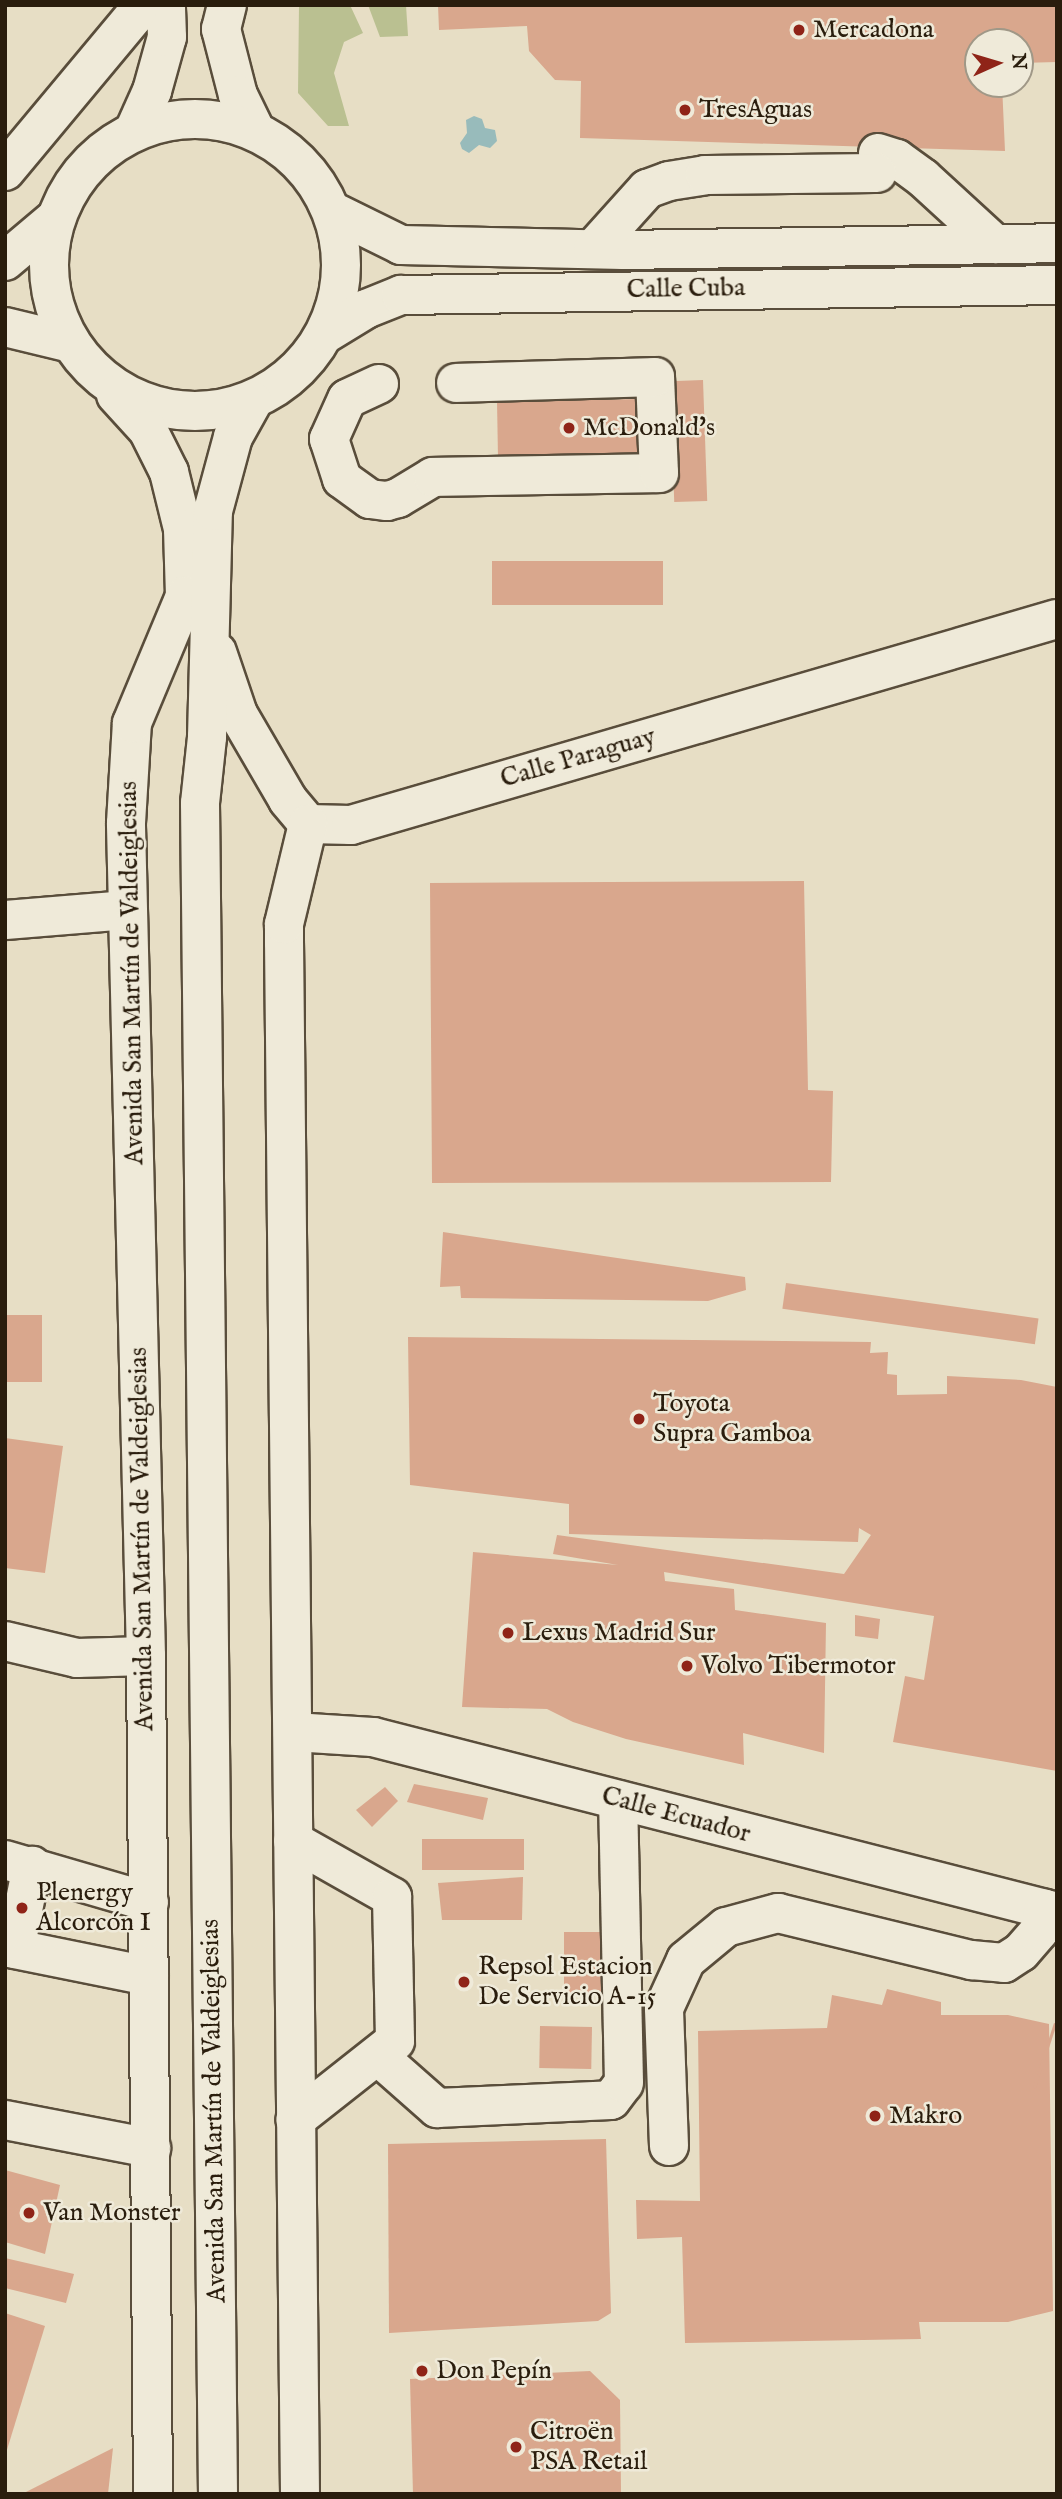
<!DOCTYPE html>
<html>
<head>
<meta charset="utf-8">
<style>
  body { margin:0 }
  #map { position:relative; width:1062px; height:2499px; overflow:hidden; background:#e7dec5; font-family:"IM FELL English",serif }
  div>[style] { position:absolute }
  .green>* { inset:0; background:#bac091 }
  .water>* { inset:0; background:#98bbbb }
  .building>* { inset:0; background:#d9a78d; transform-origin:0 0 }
  .roads { filter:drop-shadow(2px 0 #594d3b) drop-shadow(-2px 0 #594d3b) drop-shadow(0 2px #594d3b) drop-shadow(0 -2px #594d3b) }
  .minor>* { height:38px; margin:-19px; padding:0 19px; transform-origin:19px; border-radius:19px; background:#efead9 }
  .minor>.ring { margin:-19px; padding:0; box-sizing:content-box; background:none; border:38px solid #efead9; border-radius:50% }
  .dots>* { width:19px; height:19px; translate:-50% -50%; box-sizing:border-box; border:4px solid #efead9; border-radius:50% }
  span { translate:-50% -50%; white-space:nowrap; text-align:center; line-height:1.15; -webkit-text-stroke:5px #efead9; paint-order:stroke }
  .poi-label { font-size:26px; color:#2a1d0d }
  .left { translate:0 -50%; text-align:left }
  .street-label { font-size:26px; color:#2a1d0d }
  .frame { position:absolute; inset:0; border:7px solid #2a1d0d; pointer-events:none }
  .north { position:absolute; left:964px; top:28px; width:70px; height:70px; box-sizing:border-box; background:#efead9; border:2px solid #a09887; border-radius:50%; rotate:86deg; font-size:19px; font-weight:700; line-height:28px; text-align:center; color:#2a1d0d }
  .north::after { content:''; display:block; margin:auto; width:24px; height:32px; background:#8f2418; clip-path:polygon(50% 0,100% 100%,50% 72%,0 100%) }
</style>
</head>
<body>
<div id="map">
  <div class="green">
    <div style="clip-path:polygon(299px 5px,350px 5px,363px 33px,344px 42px,334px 73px,349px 126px,328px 126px,298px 93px)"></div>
    <div style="clip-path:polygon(368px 5px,406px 5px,408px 36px,380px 37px)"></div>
  </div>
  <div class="water">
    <div style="clip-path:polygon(474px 116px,482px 119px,485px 128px,495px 130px,497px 141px,490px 148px,479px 145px,469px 153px,462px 149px,460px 143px,467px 133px,466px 120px)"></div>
  </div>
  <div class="building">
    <div style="clip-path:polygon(438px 5px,1057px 5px,1057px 62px,1020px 63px,1020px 42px,978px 42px,978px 84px,1002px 84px,1005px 151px,580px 138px,581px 81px,555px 80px,529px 51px,527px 26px,439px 30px)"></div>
    <div style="left:703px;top:380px;width:121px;height:33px;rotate:88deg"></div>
    <div style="left:641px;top:399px;width:56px;height:144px;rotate:89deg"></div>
    <div style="left:492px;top:561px;width:171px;height:44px"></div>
    <div style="clip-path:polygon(804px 881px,808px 1090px,833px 1091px,831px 1182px,432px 1183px,430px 883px)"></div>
    <div style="clip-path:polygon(443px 1232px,745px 1277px,746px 1290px,708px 1301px,461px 1298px,460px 1286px,440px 1287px)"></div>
    <div style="left:786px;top:1283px;width:255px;height:26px;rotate:8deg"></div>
    <div style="left:42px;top:1315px;width:67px;height:37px;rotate:90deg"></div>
    <div style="clip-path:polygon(408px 1337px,871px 1342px,870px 1353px,888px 1352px,887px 1374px,897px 1375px,897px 1395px,947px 1394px,947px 1376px,1021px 1380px,1057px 1387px,1057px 1771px,893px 1742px,905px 1676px,924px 1680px,934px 1616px,664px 1572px,665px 1581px,734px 1589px,735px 1610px,826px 1623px,824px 1753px,743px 1733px,744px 1765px,626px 1739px,573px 1722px,547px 1709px,462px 1707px,473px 1552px,618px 1565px,553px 1554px,557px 1535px,844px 1574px,871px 1535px,859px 1528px,858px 1542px,569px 1534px,569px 1504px,410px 1485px)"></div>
    <div style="clip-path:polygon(5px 1438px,63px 1446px,45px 1573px,5px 1568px)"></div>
    <div style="clip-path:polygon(855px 1615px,880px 1619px,878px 1639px,855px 1636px)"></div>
    <div style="clip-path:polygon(414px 1784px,488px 1798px,483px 1820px,407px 1802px)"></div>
    <div style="clip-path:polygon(385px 1787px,398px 1801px,372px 1827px,356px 1810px)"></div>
    <div style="left:524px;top:1839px;width:31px;height:102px;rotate:90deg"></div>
    <div style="clip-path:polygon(523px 1877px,522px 1920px,442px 1920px,438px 1883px)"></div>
    <div style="left:614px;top:1932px;width:61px;height:50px;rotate:90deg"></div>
    <div style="clip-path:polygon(887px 1989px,941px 2002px,941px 2015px,1008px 2015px,1049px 2024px,1053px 2311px,1008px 2322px,919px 2322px,921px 2339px,685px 2343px,682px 2237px,637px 2239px,636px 2200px,700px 2201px,698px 2031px,827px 2028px,832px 1995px,882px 2005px)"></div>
    <div style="left:1054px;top:2023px;width:3px;height:68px;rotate:18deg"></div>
    <div style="left:540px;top:2026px;width:52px;height:42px;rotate:1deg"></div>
    <div style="clip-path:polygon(606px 2139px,611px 2313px,598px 2321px,389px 2333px,388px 2144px)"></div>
    <div style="clip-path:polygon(5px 2170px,60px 2185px,45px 2254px,5px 2242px)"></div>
    <div style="clip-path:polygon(5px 2258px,74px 2274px,66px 2303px,5px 2288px)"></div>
    <div style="clip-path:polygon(5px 2313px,45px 2326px,6px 2453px,5px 2453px)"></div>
    <div style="clip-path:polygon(590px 2371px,620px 2400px,621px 2494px,413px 2494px,410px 2379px)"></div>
    <div style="clip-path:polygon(113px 2448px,108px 2494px,22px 2494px)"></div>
  </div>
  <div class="roads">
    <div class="minor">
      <div style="left:227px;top:5px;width:25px;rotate:104deg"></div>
      <div style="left:221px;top:29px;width:68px;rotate:75.6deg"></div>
      <div style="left:238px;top:95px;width:39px;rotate:64deg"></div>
      <div class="ring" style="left:49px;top:119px;width:254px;height:254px"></div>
      <div style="left:134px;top:131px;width:44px;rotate:-65.8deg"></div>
      <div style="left:152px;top:91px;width:56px;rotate:-74.5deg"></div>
      <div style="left:167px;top:37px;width:32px;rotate:-92deg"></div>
      <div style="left:878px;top:153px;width:20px;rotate:18deg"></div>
      <div style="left:897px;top:159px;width:32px;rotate:36deg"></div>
      <div style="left:923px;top:178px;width:98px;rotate:42.5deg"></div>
      <div style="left:5px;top:171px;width:202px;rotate:-50.2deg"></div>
      <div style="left:134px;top:16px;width:12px;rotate:-66deg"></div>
      <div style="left:332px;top:211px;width:77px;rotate:26.2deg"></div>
      <div style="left:401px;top:245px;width:222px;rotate:1.3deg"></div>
      <div style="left:623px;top:250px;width:434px;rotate:-0.9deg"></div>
      <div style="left:593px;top:249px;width:81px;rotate:-48deg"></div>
      <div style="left:647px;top:189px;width:23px;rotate:-20deg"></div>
      <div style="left:669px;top:181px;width:36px;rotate:-9deg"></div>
      <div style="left:705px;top:175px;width:172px;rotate:-0.7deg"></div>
      <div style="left:5px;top:261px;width:67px;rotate:-40.1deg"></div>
      <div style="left:5px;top:327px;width:68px;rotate:13.6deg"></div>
      <div style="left:325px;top:334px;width:48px;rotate:-31.4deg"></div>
      <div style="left:366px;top:309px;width:38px;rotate:-22deg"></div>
      <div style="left:401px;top:295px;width:656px;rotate:-0.87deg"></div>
      <div style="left:379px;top:384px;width:35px;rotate:155deg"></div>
      <div style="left:347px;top:399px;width:44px;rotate:114.2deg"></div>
      <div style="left:329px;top:439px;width:42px;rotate:72deg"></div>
      <div style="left:342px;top:479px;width:34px;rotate:36deg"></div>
      <div style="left:370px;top:499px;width:17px;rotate:7deg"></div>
      <div style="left:387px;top:501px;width:11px;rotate:-15deg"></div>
      <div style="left:398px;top:498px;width:41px;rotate:-31deg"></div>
      <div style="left:433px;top:477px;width:226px;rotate:-1deg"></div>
      <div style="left:659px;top:473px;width:96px;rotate:-92.4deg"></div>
      <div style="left:655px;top:377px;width:199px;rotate:178.3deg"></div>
      <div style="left:116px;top:395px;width:47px;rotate:47.6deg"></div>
      <div style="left:148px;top:430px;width:47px;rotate:63.4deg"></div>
      <div style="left:169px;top:472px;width:59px;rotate:76.2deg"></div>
      <div style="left:183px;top:529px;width:67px;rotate:88.3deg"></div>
      <div style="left:217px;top:652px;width:65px;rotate:71.3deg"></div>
      <div style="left:238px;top:714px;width:99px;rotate:59.8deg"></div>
      <div style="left:288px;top:800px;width:31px;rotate:50deg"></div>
      <div style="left:308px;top:824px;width:43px;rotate:1.3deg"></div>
      <div style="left:351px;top:825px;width:735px;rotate:-16.27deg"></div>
      <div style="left:5px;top:920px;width:122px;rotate:-4.7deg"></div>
      <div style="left:5px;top:1641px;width:74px;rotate:13.3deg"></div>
      <div style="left:77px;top:1658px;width:69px;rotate:-1.7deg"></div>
      <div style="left:293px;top:1732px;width:80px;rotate:3.6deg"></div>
      <div style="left:373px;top:1737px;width:706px;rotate:14.35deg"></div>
      <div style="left:293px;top:1841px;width:114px;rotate:29.5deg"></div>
      <div style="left:392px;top:1897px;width:144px;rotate:88.8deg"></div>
      <div style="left:395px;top:2041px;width:127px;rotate:141.7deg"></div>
      <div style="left:5px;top:1860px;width:150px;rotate:16.3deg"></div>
      <div style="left:5px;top:1947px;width:147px;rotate:11.4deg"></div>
      <div style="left:15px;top:1949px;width:85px;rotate:-78.4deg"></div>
      <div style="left:378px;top:2056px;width:79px;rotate:41.4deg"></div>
      <div style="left:437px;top:2108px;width:174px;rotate:-2.6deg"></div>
      <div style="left:611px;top:2100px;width:21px;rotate:-53deg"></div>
      <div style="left:624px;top:2083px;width:283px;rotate:-91.2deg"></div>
      <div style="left:5px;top:2120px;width:149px;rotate:10.9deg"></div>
      <div style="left:669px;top:2146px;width:138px;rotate:-92.1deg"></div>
      <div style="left:664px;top:2008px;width:53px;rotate:-65.4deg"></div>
      <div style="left:686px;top:1960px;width:52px;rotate:-39.5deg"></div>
      <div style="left:726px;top:1927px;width:54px;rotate:-15.1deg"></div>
      <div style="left:778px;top:1913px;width:199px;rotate:13.7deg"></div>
      <div style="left:971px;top:1960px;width:33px;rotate:5deg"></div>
      <div style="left:1004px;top:1963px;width:20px;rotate:-33deg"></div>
      <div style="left:1021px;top:1952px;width:28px;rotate:-49deg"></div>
      <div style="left:1039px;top:1931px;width:23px;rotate:-77deg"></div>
      <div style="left:153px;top:2494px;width:838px;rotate:-90.48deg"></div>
      <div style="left:146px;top:1656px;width:833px;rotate:-91.38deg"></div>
      <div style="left:126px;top:823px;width:100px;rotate:-86.6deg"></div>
      <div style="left:132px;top:723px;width:138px;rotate:-67.3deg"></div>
      <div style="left:218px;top:2494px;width:1691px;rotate:-90.61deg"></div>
      <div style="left:200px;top:803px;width:66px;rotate:-83.9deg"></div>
      <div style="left:207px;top:737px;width:226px;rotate:-88.5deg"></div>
      <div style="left:213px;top:511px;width:77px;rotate:-74.9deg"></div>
      <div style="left:233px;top:437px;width:41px;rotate:-60.9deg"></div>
      <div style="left:300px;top:2494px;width:1552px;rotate:-90.59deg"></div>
      <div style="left:284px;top:942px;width:18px;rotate:-90deg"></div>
      <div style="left:284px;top:924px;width:103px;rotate:-76.5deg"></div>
    </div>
  </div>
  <div class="dots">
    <div style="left:799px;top:30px;background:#8f2418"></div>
    <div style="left:685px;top:110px;background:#8f2418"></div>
    <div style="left:569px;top:428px;background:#8f2418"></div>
    <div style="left:639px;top:1419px;background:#8f2418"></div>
    <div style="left:508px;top:1633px;background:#8f2418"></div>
    <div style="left:687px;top:1666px;background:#8f2418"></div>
    <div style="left:22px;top:1908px;background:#8f2418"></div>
    <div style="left:464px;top:1982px;background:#8f2418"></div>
    <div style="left:875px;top:2116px;background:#8f2418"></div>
    <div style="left:29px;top:2213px;background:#8f2418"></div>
    <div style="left:422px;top:2371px;background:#8f2418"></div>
    <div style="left:516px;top:2447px;background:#8f2418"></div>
  </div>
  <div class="poi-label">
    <span class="left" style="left:813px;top:30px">Mercadona</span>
    <span class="left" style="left:699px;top:110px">TresAguas</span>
    <span class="left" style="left:583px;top:428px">McDonald's</span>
    <span class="left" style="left:653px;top:1419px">Toyota<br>Supra Gamboa</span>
    <span class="left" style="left:522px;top:1633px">Lexus Madrid Sur</span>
    <span class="left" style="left:701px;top:1666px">Volvo Tibermotor</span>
    <span class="left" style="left:36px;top:1908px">Plenergy<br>Alcorcón I</span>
    <span class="left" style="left:478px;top:1982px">Repsol Estacion<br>De Servicio A-15</span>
    <span class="left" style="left:889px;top:2116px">Makro</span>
    <span class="left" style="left:43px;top:2213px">Van Monster</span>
    <span class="left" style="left:436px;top:2371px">Don Pepín</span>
    <span class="left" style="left:530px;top:2447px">Citroën<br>PSA Retail</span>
  </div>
  <div class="street-label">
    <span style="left:686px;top:289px;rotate:-1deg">Calle Cuba</span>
    <span style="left:578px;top:758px;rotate:-16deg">Calle Paraguay</span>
    <span style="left:132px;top:973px;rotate:-91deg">Avenida San Martín de Valdeiglesias</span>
    <span style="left:142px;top:1539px;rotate:-91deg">Avenida San Martín de Valdeiglesias</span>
    <span style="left:676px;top:1815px;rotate:15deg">Calle Ecuador</span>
    <span style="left:214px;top:2111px;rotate:-91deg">Avenida San Martín de Valdeiglesias</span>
  </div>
  <div class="frame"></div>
  <div class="north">N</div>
</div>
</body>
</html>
